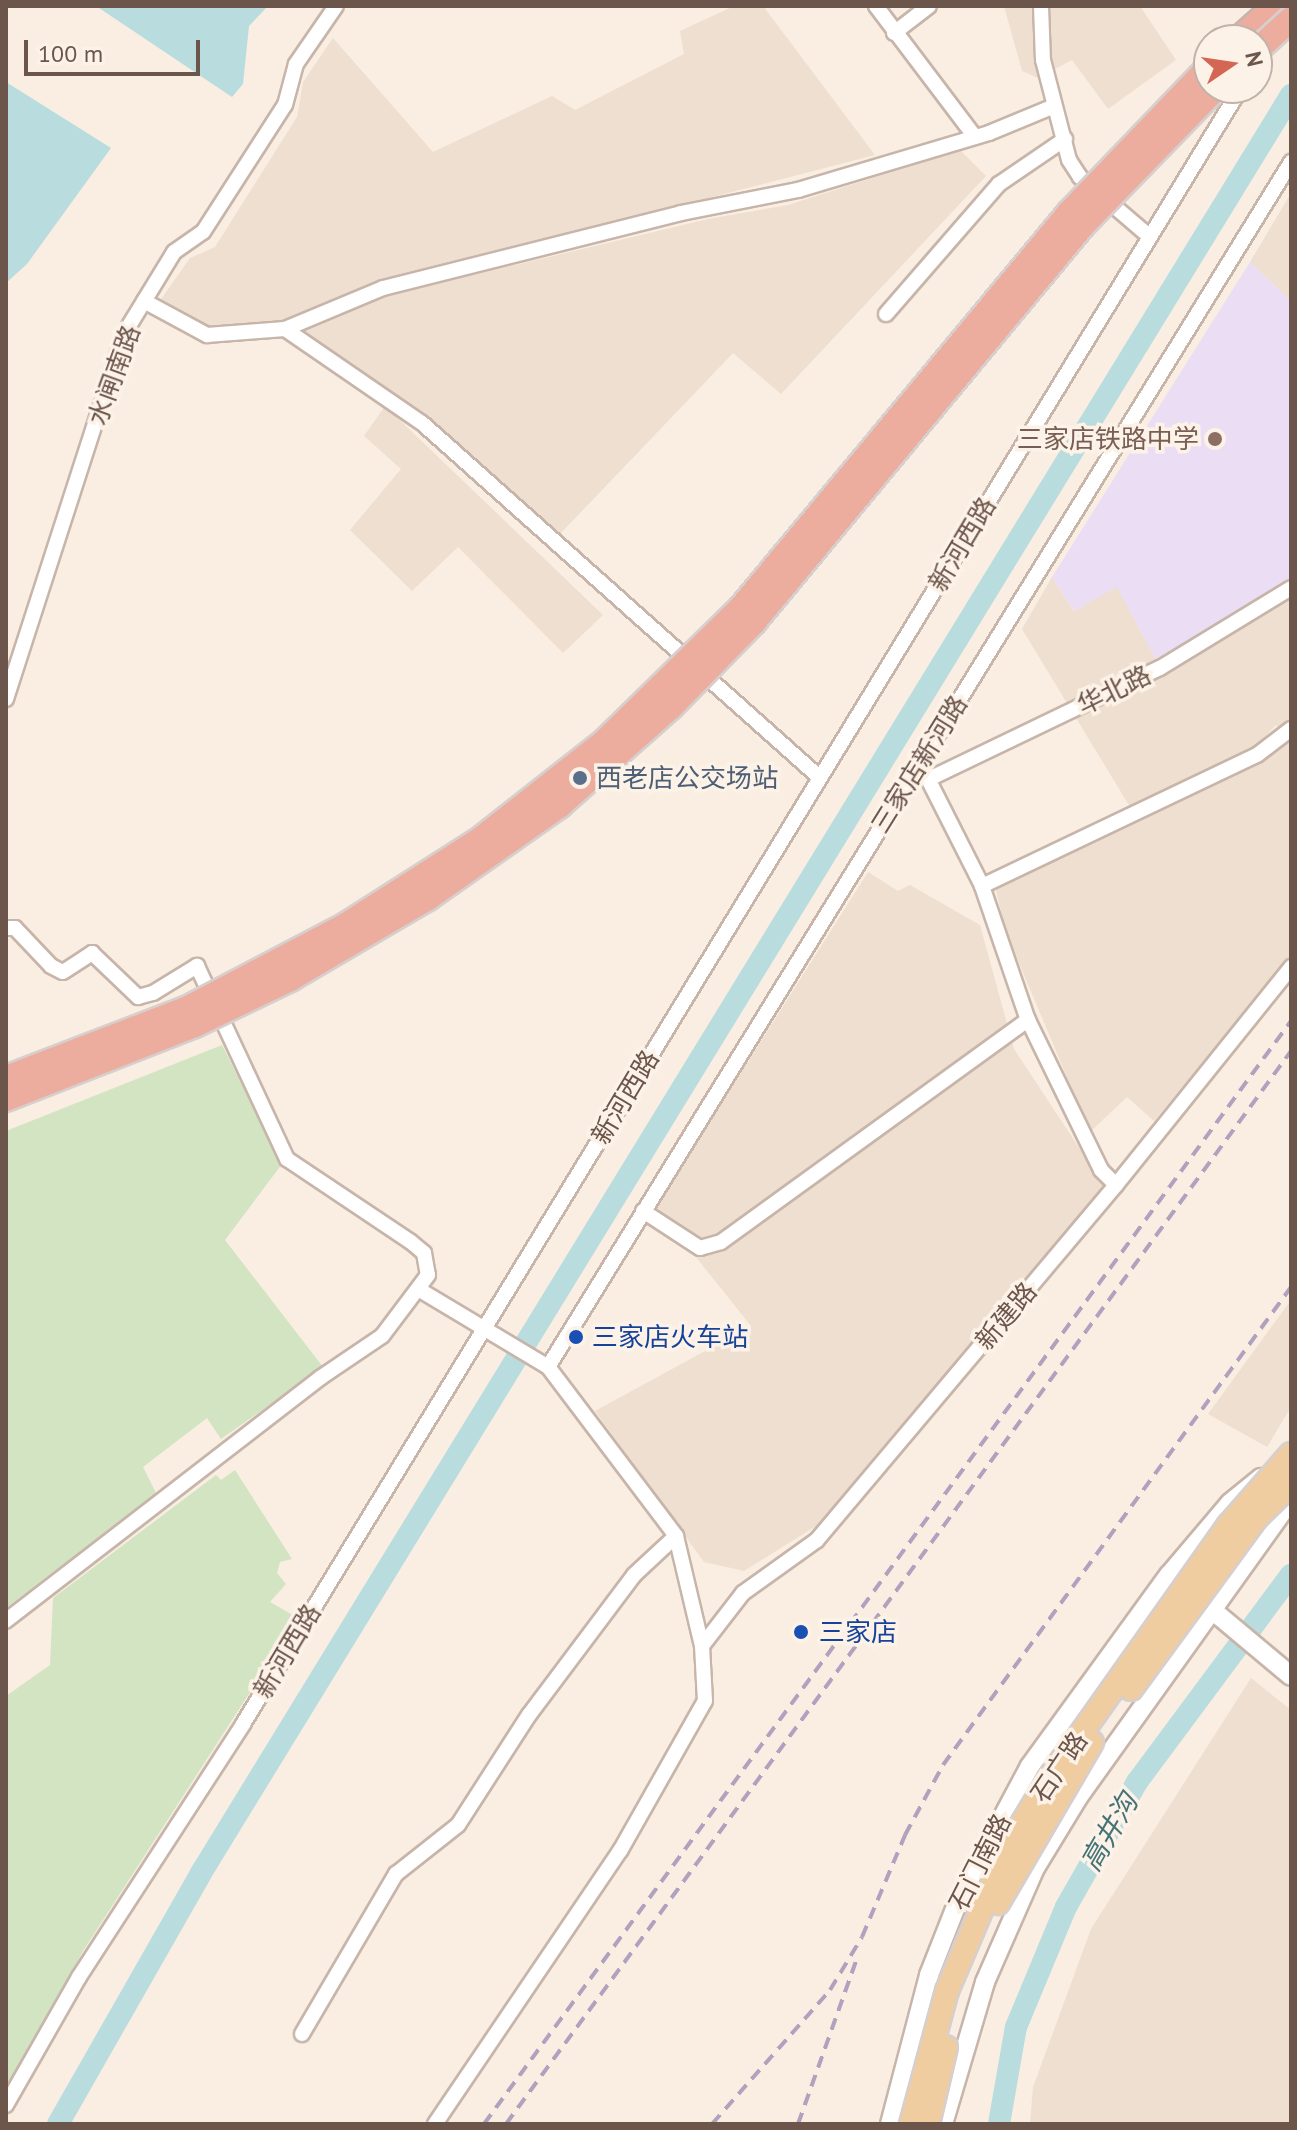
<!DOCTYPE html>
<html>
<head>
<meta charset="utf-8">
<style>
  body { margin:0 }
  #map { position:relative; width:1297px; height:2130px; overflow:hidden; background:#f9eee1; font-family:"PT Sans","Noto Sans SC",sans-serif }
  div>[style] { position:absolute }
  .residential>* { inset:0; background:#efdfd1 }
  .education>* { inset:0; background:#ebdef4 }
  .green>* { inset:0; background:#d2e4c2 }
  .water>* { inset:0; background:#b9dcdf }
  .river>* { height:22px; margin:-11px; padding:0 11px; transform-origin:11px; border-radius:11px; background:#b9dcdf }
  .roads { filter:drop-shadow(2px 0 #c7b5aa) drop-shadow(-2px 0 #c7b5aa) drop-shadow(0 2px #c7b5aa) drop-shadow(0 -2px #c7b5aa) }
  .street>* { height:14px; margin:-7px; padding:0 7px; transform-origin:7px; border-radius:7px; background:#fff }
  .secondary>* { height:18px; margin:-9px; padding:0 9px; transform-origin:9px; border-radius:9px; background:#fff }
  .highway>* { height:24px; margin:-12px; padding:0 12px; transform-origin:12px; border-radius:12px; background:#ecad9f }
  .rail>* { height:4px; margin-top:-2px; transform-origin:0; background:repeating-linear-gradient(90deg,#b0a2bf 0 12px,transparent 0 20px) }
  .bridges { filter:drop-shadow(2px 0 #d6cfcd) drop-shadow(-2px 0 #d6cfcd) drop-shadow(0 2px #d6cfcd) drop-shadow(0 -2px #d6cfcd) }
  .primary-bridge>* { height:22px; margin:-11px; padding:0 11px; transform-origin:11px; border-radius:11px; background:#f0cca1 }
  .highway-bridge>* { height:24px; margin:-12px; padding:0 12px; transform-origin:12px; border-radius:12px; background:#ecad9f }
  .dots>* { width:22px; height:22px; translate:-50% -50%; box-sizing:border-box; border:4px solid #fcf2e7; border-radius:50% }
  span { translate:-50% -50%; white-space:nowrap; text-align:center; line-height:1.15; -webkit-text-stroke:7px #fcf2e7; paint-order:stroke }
  .street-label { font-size:26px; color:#6c554b }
  .education-label { font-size:26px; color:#785e54 }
  .right { translate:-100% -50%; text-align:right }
  .service-label { font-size:26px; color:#4e5e75 }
  .left { translate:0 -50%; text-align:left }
  .transit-label { font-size:26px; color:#164399 }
  .water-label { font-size:28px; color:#457377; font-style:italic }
  .frame { position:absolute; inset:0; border:8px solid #6c554b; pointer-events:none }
  .north { position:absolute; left:1193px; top:24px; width:80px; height:80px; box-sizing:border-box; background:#fcf2e7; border:2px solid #c2b3a9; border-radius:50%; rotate:77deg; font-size:22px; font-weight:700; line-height:32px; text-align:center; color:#6c554b }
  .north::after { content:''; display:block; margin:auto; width:28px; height:36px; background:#d46754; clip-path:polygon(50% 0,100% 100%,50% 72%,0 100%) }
  .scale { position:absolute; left:24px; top:40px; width:176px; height:36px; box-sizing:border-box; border:4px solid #6c554b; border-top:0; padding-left:10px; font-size:24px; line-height:28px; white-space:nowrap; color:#6c554b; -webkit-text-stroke:6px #fcf2e7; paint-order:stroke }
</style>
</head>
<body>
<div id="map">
  <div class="residential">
    <div style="clip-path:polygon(734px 6px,763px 6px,875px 155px,426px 271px,283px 322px,207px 328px,159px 302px,190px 258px,215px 247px,297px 117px,303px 82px,333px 38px,433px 152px,552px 96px,575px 110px,684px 54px,680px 31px)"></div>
    <div style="clip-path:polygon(1004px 6px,1140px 6px,1176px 60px,1108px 109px,1072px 60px,1038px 78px,1022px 71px)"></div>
    <div style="clip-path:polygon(960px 150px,986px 176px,781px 394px,733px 353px,560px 534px,432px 421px,304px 336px,305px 326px,373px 299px,708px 219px,788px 205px)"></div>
    <div style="clip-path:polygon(1291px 193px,1291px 301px,1250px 262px)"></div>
    <div style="clip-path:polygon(385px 406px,603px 615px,563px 653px,458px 547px,412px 591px,350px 530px,401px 469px,364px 436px)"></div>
    <div style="clip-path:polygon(1052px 577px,1074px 611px,1117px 586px,1164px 674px,1291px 597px,1291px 955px,1154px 1121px,1127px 1097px,1090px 1132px,1006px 932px,995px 886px,1265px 760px,1286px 744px,1276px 725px,1257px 745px,1130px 807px,1022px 629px)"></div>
    <div style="clip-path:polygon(868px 872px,898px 891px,910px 885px,980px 925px,1014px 1049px,1105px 1187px,816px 1526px,744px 1571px,704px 1562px,595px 1411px,751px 1326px,656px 1207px)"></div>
    <div style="clip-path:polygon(1291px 1300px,1291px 1407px,1267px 1447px,1208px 1414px)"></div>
    <div style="clip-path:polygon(1251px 1678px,1291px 1710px,1291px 2124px,1030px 2124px,1033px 2087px,1091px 1929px)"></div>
  </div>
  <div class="education">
    <div style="clip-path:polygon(1250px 262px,1291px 301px,1291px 579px,1157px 662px,1117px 587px,1074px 611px,1052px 577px)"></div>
  </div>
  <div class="green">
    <div style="clip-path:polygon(222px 1045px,282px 1164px,225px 1240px,323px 1367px,221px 1439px,207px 1418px,143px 1467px,156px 1493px,6px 1608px,6px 1131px)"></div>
    <div style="clip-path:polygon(235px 1470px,292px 1559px,280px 1562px,277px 1573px,286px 1584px,270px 1602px,298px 1618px,83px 1951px,6px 2092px,6px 1696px,50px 1665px,53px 1598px,216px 1475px,221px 1480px)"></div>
  </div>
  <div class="water">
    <div style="clip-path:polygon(96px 6px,268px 6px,249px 26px,243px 84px,232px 97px)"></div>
    <div style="clip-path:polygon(6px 82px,111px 148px,27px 264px,6px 283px)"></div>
  </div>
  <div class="river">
    <div style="left:58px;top:2124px;width:289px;rotate:-60.3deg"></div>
    <div style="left:201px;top:1873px;width:2086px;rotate:-58.49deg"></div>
    <div style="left:999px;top:2124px;width:98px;rotate:-80.1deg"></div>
    <div style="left:1016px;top:2027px;width:130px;rotate:-67.4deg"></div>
    <div style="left:1066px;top:1907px;width:144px;rotate:-60.4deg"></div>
    <div style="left:1137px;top:1782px;width:258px;rotate:-53.4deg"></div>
  </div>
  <div class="roads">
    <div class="street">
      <div style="left:876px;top:6px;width:164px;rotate:52.9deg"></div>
      <div style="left:1041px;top:6px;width:54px;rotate:87.9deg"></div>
      <div style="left:1043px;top:60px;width:103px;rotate:75.4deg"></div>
      <div style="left:1069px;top:160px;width:20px;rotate:57deg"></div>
      <div style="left:1080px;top:177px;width:92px;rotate:40.6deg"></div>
      <div style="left:894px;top:33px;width:44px;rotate:-37.6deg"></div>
      <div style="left:144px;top:301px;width:72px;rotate:28.4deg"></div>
      <div style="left:207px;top:335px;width:78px;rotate:-4.4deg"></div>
      <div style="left:285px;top:329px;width:166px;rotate:34.5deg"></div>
      <div style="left:422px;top:423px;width:532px;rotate:41.72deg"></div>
      <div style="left:886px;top:314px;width:172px;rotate:-49deg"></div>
      <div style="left:999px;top:184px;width:80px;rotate:-34.3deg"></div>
      <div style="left:285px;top:329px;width:106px;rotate:-22.7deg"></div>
      <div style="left:383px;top:288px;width:307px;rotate:-14.1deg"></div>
      <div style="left:681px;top:213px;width:119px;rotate:-11.1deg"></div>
      <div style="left:798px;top:190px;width:199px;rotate:-16.6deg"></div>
      <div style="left:989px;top:133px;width:68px;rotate:-22.4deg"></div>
      <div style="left:6px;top:699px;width:384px;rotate:-72.1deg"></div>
      <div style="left:124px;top:334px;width:96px;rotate:-58.6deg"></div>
      <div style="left:174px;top:252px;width:35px;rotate:-35deg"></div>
      <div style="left:203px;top:232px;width:151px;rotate:-57.2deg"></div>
      <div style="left:285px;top:105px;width:42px;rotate:-75deg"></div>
      <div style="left:296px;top:64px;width:70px;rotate:-55.4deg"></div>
      <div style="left:920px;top:763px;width:138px;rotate:63.2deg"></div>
      <div style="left:982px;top:886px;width:142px;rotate:71.1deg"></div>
      <div style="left:1028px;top:1020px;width:167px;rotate:64deg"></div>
      <div style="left:1101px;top:1170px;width:21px;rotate:45deg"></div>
      <div style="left:931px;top:778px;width:254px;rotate:-25.7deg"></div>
      <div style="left:1160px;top:668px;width:153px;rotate:-31.4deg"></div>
      <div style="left:982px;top:886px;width:305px;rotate:-25.5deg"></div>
      <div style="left:1257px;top:755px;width:43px;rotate:-37.4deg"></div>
      <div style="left:6px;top:928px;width:9px"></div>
      <div style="left:15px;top:928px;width:52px;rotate:46.5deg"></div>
      <div style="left:51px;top:966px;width:13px;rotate:27deg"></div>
      <div style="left:63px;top:972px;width:35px;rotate:-33deg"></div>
      <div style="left:92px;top:953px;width:64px;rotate:43.7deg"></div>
      <div style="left:138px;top:997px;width:16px;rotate:-15deg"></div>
      <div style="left:153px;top:993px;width:52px;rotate:-31.5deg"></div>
      <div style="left:197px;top:966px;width:213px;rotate:65deg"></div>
      <div style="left:287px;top:1159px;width:149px;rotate:33.8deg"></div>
      <div style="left:411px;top:1242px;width:17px;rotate:40deg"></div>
      <div style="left:424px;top:1253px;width:22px;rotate:80deg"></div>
      <div style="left:428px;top:1275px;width:76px;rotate:127deg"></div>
      <div style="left:382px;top:1336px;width:75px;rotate:145.9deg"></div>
      <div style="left:320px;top:1378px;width:397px;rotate:142.3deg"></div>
      <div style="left:643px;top:1211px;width:68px;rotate:33deg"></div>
      <div style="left:700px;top:1248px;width:22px;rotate:-16deg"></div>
      <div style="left:721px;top:1242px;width:379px;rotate:-35.9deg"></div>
      <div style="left:420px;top:1290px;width:149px;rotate:31deg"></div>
      <div style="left:548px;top:1367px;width:1416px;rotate:-58.34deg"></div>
      <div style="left:702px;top:1646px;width:67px;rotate:-52.3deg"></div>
      <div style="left:743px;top:1593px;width:91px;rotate:-35.6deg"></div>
      <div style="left:817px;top:1540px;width:464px;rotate:-49.9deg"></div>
      <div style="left:1116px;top:1185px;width:280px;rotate:-51.2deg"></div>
      <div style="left:302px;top:2034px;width:186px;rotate:-59.6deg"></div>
      <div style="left:396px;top:1874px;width:79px;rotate:-38.3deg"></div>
      <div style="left:458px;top:1825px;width:131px;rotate:-57.2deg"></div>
      <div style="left:529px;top:1715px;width:175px;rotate:-53.1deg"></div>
      <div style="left:634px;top:1575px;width:57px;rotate:-42.9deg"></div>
      <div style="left:6px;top:2105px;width:147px;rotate:-60.3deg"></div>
      <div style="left:79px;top:1977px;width:302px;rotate:-57deg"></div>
      <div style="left:243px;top:1724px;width:1916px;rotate:-58.62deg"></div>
      <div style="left:435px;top:2124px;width:330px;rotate:-55.9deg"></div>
      <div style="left:620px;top:1851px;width:172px;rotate:-60.5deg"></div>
      <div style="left:705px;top:1701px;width:55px;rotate:-93.1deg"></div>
      <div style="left:702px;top:1646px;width:113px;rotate:-103.3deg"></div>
      <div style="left:676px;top:1536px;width:212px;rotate:-127.1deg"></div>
    </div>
    <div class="secondary">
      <div style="left:1211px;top:1609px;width:104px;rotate:39.9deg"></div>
      <div style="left:890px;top:2124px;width:154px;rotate:-75.3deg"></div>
      <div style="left:929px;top:1975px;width:82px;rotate:-68.5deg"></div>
      <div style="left:959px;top:1899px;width:151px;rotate:-61.9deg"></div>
      <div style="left:1030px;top:1766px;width:236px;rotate:-54deg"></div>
      <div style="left:1169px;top:1575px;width:94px;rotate:-49.7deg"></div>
      <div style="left:1230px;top:1503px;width:40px;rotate:-39deg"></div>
      <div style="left:943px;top:2124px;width:148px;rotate:-73.5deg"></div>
      <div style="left:985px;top:1982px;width:124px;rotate:-66.3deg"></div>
      <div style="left:1035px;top:1868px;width:84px;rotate:-58.6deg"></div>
      <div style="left:1079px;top:1796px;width:364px;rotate:-54.4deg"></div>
    </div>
    <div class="highway">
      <div style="left:1238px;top:40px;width:51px;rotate:-41.8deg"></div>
    </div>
  </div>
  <div class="rail">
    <div style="left:484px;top:2124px;width:1367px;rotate:-53.81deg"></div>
    <div style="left:506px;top:2124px;width:1329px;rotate:-53.81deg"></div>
    <div style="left:712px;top:2124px;width:179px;rotate:-48.6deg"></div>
    <div style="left:830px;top:1990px;width:62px;rotate:-58.9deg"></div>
    <div style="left:862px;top:1937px;width:111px;rotate:-67.1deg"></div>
    <div style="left:905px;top:1835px;width:80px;rotate:-61.5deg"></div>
    <div style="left:943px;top:1765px;width:591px;rotate:-53.94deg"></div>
    <div style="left:798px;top:2124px;width:173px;rotate:-70.4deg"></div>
  </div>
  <div class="bridges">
    <div class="primary-bridge">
      <div style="left:1131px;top:1689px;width:212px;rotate:-53.8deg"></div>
      <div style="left:1256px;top:1518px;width:49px;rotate:-44.2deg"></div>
      <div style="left:998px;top:1903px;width:186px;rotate:-59.7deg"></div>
      <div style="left:911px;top:2124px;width:138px;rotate:-74.9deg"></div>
      <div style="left:947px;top:1991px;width:156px;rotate:-67deg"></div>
      <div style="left:1008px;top:1847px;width:79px;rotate:-58.9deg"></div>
      <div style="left:1049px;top:1779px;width:311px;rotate:-54.7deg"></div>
      <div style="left:1229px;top:1525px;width:94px;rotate:-48.9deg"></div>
      <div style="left:928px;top:2124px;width:79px;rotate:-76.8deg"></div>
    </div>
    <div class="highway-bridge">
      <div style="left:1257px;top:50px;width:46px;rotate:-42.4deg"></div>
      <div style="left:6px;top:1078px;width:193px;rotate:-21deg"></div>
      <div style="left:186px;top:1009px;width:181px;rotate:-27.7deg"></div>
      <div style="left:346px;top:925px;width:156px;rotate:-32.5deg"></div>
      <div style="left:478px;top:841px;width:160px;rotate:-38.2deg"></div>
      <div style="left:604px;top:742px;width:190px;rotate:-44.4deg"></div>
      <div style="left:740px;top:609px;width:515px;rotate:-50.28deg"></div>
      <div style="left:1069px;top:213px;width:202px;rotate:-46.2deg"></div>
      <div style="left:6px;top:1099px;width:203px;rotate:-21.4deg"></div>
      <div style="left:195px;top:1025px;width:106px;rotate:-25.8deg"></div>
      <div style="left:290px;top:979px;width:160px;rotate:-30.4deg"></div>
      <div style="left:428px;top:898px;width:160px;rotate:-35.1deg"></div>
      <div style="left:559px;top:806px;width:149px;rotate:-41.5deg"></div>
      <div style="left:671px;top:707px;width:119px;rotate:-45.7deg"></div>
      <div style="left:754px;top:622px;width:516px;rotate:-50.35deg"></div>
      <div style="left:1083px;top:225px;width:191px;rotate:-45.8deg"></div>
    </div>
  </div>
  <div class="dots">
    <div style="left:1215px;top:439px;background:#8d6e63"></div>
    <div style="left:580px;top:778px;background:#5c6f8a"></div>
    <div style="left:576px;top:1337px;background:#1a4fb4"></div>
    <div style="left:801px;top:1632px;background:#1a4fb4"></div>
  </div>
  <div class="street-label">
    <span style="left:114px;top:375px;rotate:-70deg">水闸南路</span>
    <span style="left:962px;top:544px;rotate:-59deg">新河西路</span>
    <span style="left:1114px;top:690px;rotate:-26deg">华北路</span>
    <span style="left:919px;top:764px;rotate:-58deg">三家店新河路</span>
    <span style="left:625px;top:1097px;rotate:-59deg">新河西路</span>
    <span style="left:1006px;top:1316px;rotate:-50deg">新建路</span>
    <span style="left:287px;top:1651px;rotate:-59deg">新河西路</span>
    <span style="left:1059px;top:1767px;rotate:-56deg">石广路</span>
    <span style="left:980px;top:1862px;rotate:-63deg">石门南路</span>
  </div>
  <div class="education-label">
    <span class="right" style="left:1199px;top:439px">三家店铁路中学</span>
  </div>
  <div class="service-label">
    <span class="left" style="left:596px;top:778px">西老店公交场站</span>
  </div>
  <div class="transit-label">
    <span class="left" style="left:592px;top:1337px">三家店火车站</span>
    <span class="left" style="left:819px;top:1632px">三家店</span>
  </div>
  <div class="water-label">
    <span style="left:1109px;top:1832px;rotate:-60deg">高井沟</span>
  </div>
  <div class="frame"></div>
  <div class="north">N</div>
  <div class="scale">100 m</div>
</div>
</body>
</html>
